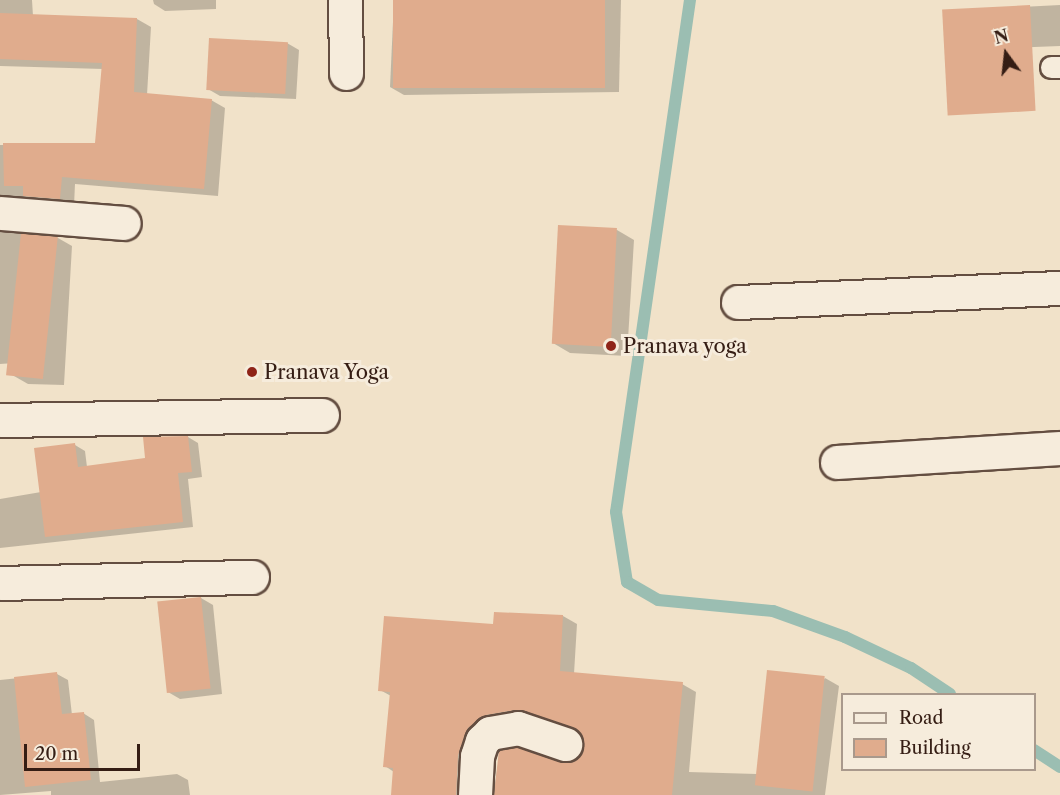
<!DOCTYPE html>
<html>
<head>
<meta charset="utf-8">
<style>
  body { margin:0 }
  #map { position:relative; width:1060px; height:795px; overflow:hidden; background:#f1e2c9; font-family:"Libre Caslon Text",serif }
  div>[style] { position:absolute }
  .shadow>* { inset:0; background:#0003 }
  .stream>* { height:12px; margin:-6px; padding:0 6px; transform-origin:6px; border-radius:6px; background:#9bbeb2 }
  .building>* { inset:0; background:#e0ac8d; transform-origin:0 0 }
  .roads { filter:drop-shadow(2px 0 #644e41) drop-shadow(-2px 0 #644e41) drop-shadow(0 2px #644e41) drop-shadow(0 -2px #644e41) }
  .service>* { height:21px; margin:-10.5px; padding:0 10.5px; transform-origin:10.5px; border-radius:10.5px; background:#f6ecdc }
  .minor>* { height:33px; margin:-16.5px; padding:0 16.5px; transform-origin:16.5px; border-radius:16.5px; background:#f6ecdc }
  .dots>* { width:16px; height:16px; translate:-50% -50%; box-sizing:border-box; border:3px solid #f6ecdc; border-radius:50% }
  span { translate:-50% -50%; white-space:nowrap; text-align:center; line-height:1.15; -webkit-text-stroke:6px #f6ecdc; paint-order:stroke }
  .poi-label { font-size:20px; color:#351d14 }
  .left { translate:0 -50%; text-align:left }
  .legend { position:absolute; left:841px; top:693px; width:195px; height:78px; box-sizing:border-box; background:#f6ecdc; border:2px solid #a9998c; margin:0; padding:8px 10px; list-style:none; font-size:18px; color:#351d14 }
  .legend li { display:flex; align-items:center; gap:12px; height:30px }
  .legend b { width:30px; border:2px solid #a9998c }
  .north { position:absolute; left:976px; top:24px; width:60px; height:60px; -webkit-text-stroke:4px #f6ecdc; paint-order:stroke; rotate:345deg; font-size:16px; font-weight:700; line-height:24px; text-align:center; color:#351d14 }
  .north::after { content:''; display:block; margin:auto; width:21px; height:27px; background:#351d14; clip-path:polygon(50% 0,100% 100%,50% 72%,0 100%) }
  .scale { position:absolute; left:24px; top:744px; width:116px; height:27px; box-sizing:border-box; border:3px solid #351d14; border-top:0; padding-left:8px; font-size:18px; line-height:21px; white-space:nowrap; color:#351d14; -webkit-text-stroke:4px #f6ecdc; paint-order:stroke }
</style>
</head>
<body>
<div id="map">
  <div class="shadow">
    <div style="clip-path:polygon(0 0,32px 0,33px 16px,137px 19px,151px 27px,147px 95px,211px 100px,225px 108px,218px 196px,75px 184px,74px 206px,0 209px,0 145px,96px 145px,103px 69px,0 66px)"></div>
    <div style="clip-path:polygon(153px 0,216px 0,216px 9px,165px 11px,154px 4px)"></div>
    <div style="clip-path:polygon(394px 0,621px 0,619px 92px,404px 95px,390px 87px)"></div>
    <div style="clip-path:polygon(1060px 5px,1060px 46px,960px 50px,943px 11px)"></div>
    <div style="clip-path:polygon(287px 43px,299px 50px,296px 99px,220px 96px,208px 89px)"></div>
    <div style="clip-path:polygon(559px 227px,617px 230px,634px 240px,627px 356px,570px 353px,553px 343px)"></div>
    <div style="clip-path:polygon(0 231px,58px 238px,72px 246px,64px 385px,28px 384px,14px 376px,15px 363px,0 364px)"></div>
    <div style="clip-path:polygon(188px 437px,198px 443px,202px 477px,188px 479px,193px 527px,0 548px,0 559px,0 499px,41px 492px,75px 445px,85px 451px,87px 467px,147px 460px)"></div>
    <div style="clip-path:polygon(201px 598px,213px 605px,222px 694px,180px 699px,168px 692px)"></div>
    <div style="clip-path:polygon(495px 613px,563px 616px,577px 624px,574px 674px,682px 684px,696px 692px,689px 772px,757px 774px,825px 678px,839px 686px,825px 795px,493px 795px,500px 752px,568px 764px,584px 751px,581px 733px,539px 717px,501px 722px,472px 795px,392px 795px,394px 772px,385px 766px,391px 696px,380px 690px,495px 626px)"></div>
    <div style="clip-path:polygon(57px 674px,68px 680px,72px 715px,83px 713px,94px 720px,100px 782px,177px 774px,188px 780px,190px 795px,51px 795px,51px 791px,0 795px,0 680px)"></div>
  </div>
  <div class="stream">
    <div style="left:690px;top:0;width:517px;rotate:98.22deg"></div>
    <div style="left:616px;top:512px;width:71px;rotate:81.1deg"></div>
    <div style="left:627px;top:582px;width:36px;rotate:30deg"></div>
    <div style="left:658px;top:600px;width:116px;rotate:5.5deg"></div>
    <div style="left:773px;top:611px;width:77px;rotate:19.9deg"></div>
    <div style="left:845px;top:637px;width:73px;rotate:25.2deg"></div>
    <div style="left:911px;top:668px;width:47px;rotate:33.7deg"></div>
    <div style="left:1034px;top:750px;width:31px;rotate:33deg"></div>
  </div>
  <div class="building">
    <div style="left:393px;top:0;width:212px;height:88px"></div>
    <div style="left:1030px;top:5px;width:106px;height:88px;rotate:87deg"></div>
    <div style="clip-path:polygon(0 13px,137px 18px,134px 92px,212px 99px,204px 189px,62px 177px,60px 199px,23px 196px,23px 186px,4px 186px,3px 143px,95px 143px,102px 63px,0 59px)"></div>
    <div style="left:209px;top:38px;width:79px;height:52px;rotate:3deg"></div>
    <div style="left:558px;top:225px;width:59px;height:119px;rotate:3deg"></div>
    <div style="left:21px;top:233px;width:37px;height:143px;rotate:6deg"></div>
    <div style="clip-path:polygon(188px 436px,192px 472px,178px 473px,183px 522px,45px 537px,34px 448px,75px 443px,78px 467px,145px 458px,143px 437px)"></div>
    <div style="left:201px;top:597px;width:92px;height:44px;rotate:84deg"></div>
    <div style="clip-path:polygon(494px 612px,563px 615px,560px 671px,683px 682px,672px 795px,494px 795px,499px 750px,517px 747px,568px 762px,583px 749px,579px 732px,572px 727px,515px 710px,486px 715px,468px 728px,458px 755px,456px 795px,391px 795px,393px 768px,383px 767px,390px 692px,378px 691px,384px 616px,493px 624px)"></div>
    <div style="left:767px;top:670px;width:58px;height:116px;rotate:6deg"></div>
    <div style="clip-path:polygon(57px 672px,62px 714px,84px 712px,91px 780px,25px 787px,14px 677px)"></div>
  </div>
  <div class="roads">
    <div class="service">
      <div style="left:1051px;top:67px;width:9px"></div>
    </div>
    <div class="minor">
      <div style="left:345px;top:0;width:73px;rotate:89.2deg"></div>
      <div style="left:0;top:213px;width:124px;rotate:4.6deg"></div>
      <div style="left:738px;top:302px;width:322px;rotate:-2.5deg"></div>
      <div style="left:0;top:420px;width:322px;rotate:-0.9deg"></div>
      <div style="left:837px;top:462px;width:223px;rotate:-3.6deg"></div>
      <div style="left:0;top:583px;width:252px;rotate:-1.4deg"></div>
      <div style="left:475px;top:795px;width:39px;rotate:-87deg"></div>
      <div style="left:477px;top:756px;width:16px;rotate:-72deg"></div>
      <div style="left:482px;top:741px;width:11px;rotate:-45deg"></div>
      <div style="left:490px;top:733px;width:28px;rotate:-10deg"></div>
      <div style="left:518px;top:728px;width:50px;rotate:18.8deg"></div>
    </div>
  </div>
  <div class="dots">
    <div style="left:611px;top:346px;background:#8f2418"></div>
    <div style="left:252px;top:372px;background:#8f2418"></div>
  </div>
  <div class="poi-label">
    <span class="left" style="left:623px;top:346px">Pranava yoga</span>
    <span class="left" style="left:264px;top:372px">Pranava Yoga</span>
  </div>
  <ul class="legend">
  <li><b style="height:8px;background:#f6ecdc"></b>Road</li>
  <li><b style="height:16px;background:#e0ac8d"></b>Building</li>
  </ul>
  <div class="north">N</div>
  <div class="scale">20 m</div>
</div>
</body>
</html>
